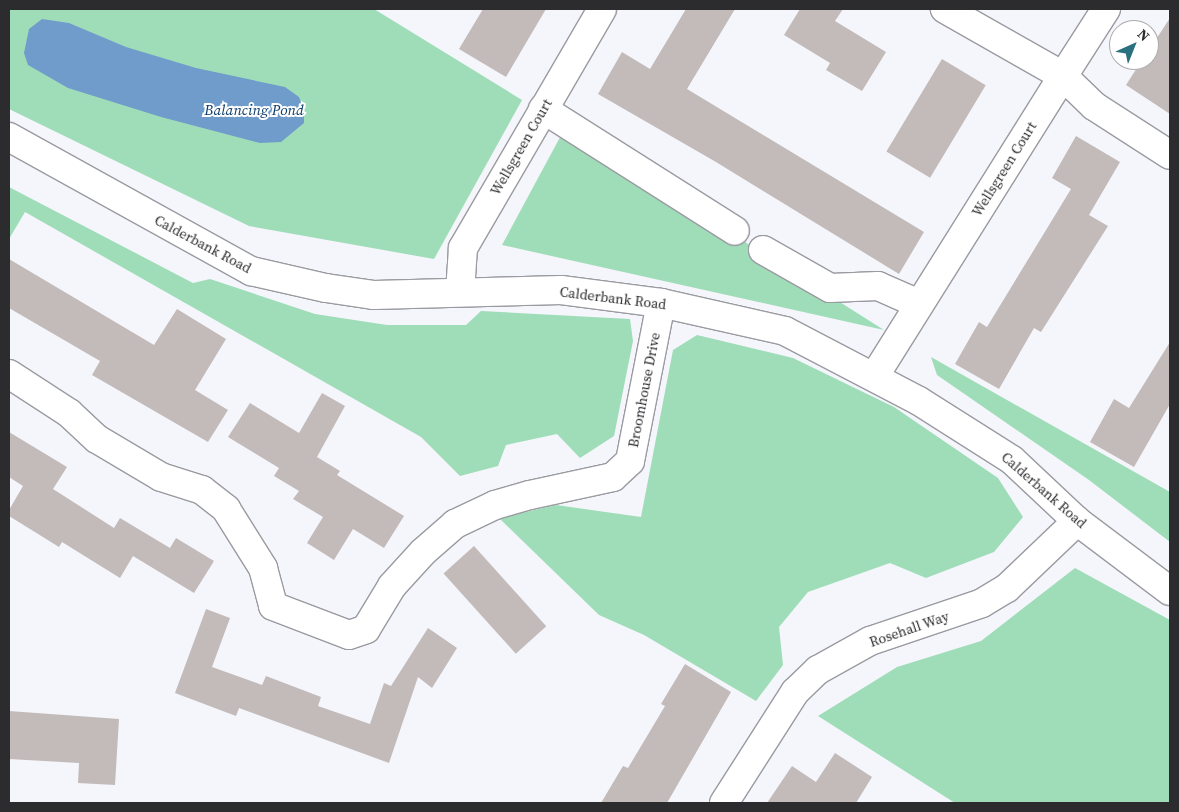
<!DOCTYPE html>
<html>
<head>
<meta charset="utf-8">
<style>
  body { margin:0 }
  #map { position:relative; width:1179px; height:812px; overflow:hidden; background:#f5f5fc; font-family:"Source Serif 4",serif }
  div>[style] { position:absolute }
  .green>* { inset:0; background:#9fddb8 }
  .water>* { inset:0; background:#709ccc }
  .building>* { inset:0; background:#c2bbb9; transform-origin:0 0 }
  .roads { filter:drop-shadow(1px 0 #9a9aa1) drop-shadow(-1px 0 #9a9aa1) drop-shadow(0 1px #9a9aa1) drop-shadow(0 -1px #9a9aa1) }
  .minor>* { height:28px; margin:-14px; padding:0 14px; transform-origin:14px; border-radius:14px; background:#fff }
  span { translate:-50% -50%; white-space:nowrap; text-align:center; line-height:1.15; -webkit-text-stroke:4px #fff; paint-order:stroke }
  .street-label { font-size:14px; color:#2c2c2f }
  .water-label { font-size:15px; color:#0d3d6a; font-style:italic }
  .frame { position:absolute; inset:0; border:10px solid #2c2c2f; pointer-events:none }
  .north { position:absolute; left:1109px; top:20px; width:50px; height:50px; box-sizing:border-box; background:#fff; border:1px solid #ababac; border-radius:50%; rotate:44deg; font-size:14px; font-weight:700; line-height:20px; text-align:center; color:#2c2c2f }
  .north::after { content:''; display:block; margin:auto; width:18px; height:22px; background:#2a707e; clip-path:polygon(50% 0,100% 100%,50% 72%,0 100%) }
</style>
</head>
<body>
<div id="map">
  <div class="green">
    <div style="clip-path:polygon(9px 9px,374px 9px,522px 100px,434px 259px,249px 226px,9px 109px)"></div>
    <div style="clip-path:polygon(565px 128px,884px 330px,502px 245px)"></div>
    <div style="clip-path:polygon(9px 187px,193px 283px,210px 279px,315px 314px,387px 325px,466px 325px,481px 311px,630px 319px,633px 341px,614px 436px,580px 458px,557px 434px,506px 445px,498px 466px,460px 476px,421px 437px,25px 212px,9px 239px)"></div>
    <div style="clip-path:polygon(697px 335px,793px 358px,894px 407px,998px 478px,1023px 517px,994px 552px,926px 578px,890px 563px,808px 592px,779px 627px,783px 665px,756px 701px,644px 635px,599px 615px,499px 518px,556px 505px,641px 517px,673px 350px)"></div>
    <div style="clip-path:polygon(931px 357px,1170px 492px,1170px 542px,1089px 480px,937px 375px)"></div>
    <div style="clip-path:polygon(1075px 568px,1170px 620px,1170px 803px,955px 803px,818px 716px,897px 667px,981px 641px)"></div>
  </div>
  <div class="water">
    <div style="clip-path:polygon(42px 19px,69px 23px,126px 47px,196px 68px,285px 87px,299px 97px,304px 110px,304px 123px,281px 142px,260px 143px,161px 117px,68px 88px,28px 65px,24px 53px,29px 29px)"></div>
  </div>
  <div class="building">
    <div style="clip-path:polygon(483px 9px,546px 9px,506px 77px,459px 49px)"></div>
    <div style="clip-path:polygon(686px 9px,735px 9px,687px 89px,924px 232px,899px 274px,716px 162px,598px 94px,622px 52px,650px 69px)"></div>
    <div style="clip-path:polygon(800px 9px,843px 9px,835px 21px,886px 52px,862px 91px,826px 70px,830px 63px,784px 35px)"></div>
    <div style="clip-path:polygon(1170px 18px,1170px 114px,1126px 85px,1142px 60px,1149px 60px,1149px 50px)"></div>
    <div style="left:942px;top:59px;width:51px;height:108px;rotate:31deg"></div>
    <div style="clip-path:polygon(1076px 136px,1120px 162px,1089px 215px,1108px 226px,1041px 332px,1034px 328px,999px 389px,955px 364px,979px 322px,987px 327px,1071px 189px,1052px 178px)"></div>
    <div style="clip-path:polygon(9px 259px,154px 345px,177px 309px,226px 339px,195px 390px,228px 410px,208px 442px,92px 375px,100px 361px,9px 308px)"></div>
    <div style="clip-path:polygon(1170px 342px,1170px 404px,1134px 467px,1090px 442px,1114px 399px,1129px 408px)"></div>
    <div style="clip-path:polygon(322px 393px,345px 406px,317px 457px,340px 471px,337px 475px,404px 516px,384px 548px,353px 529px,334px 560px,307px 543px,323px 517px,293px 499px,299px 491px,274px 476px,279px 468px,228px 437px,250px 403px,299px 433px)"></div>
    <div style="clip-path:polygon(9px 432px,67px 467px,53px 489px,114px 528px,120px 518px,170px 548px,176px 538px,214px 561px,194px 593px,133px 556px,120px 578px,62px 542px,59px 547px,9px 516px,9px 510px,23px 486px,9px 477px)"></div>
    <div style="left:474px;top:546px;width:108px;height:41px;rotate:48deg"></div>
    <div style="clip-path:polygon(206px 609px,230px 618px,212px 667px,262px 685px,266px 676px,321px 697px,318px 706px,370px 724px,384px 683px,391px 686px,428px 628px,457px 648px,432px 688px,418px 677px,389px 763px,239px 708px,236px 716px,175px 693px)"></div>
    <div style="clip-path:polygon(685px 664px,731px 692px,667px 803px,601px 803px,623px 766px,628px 768px,665px 706px,661px 704px)"></div>
    <div style="clip-path:polygon(9px 711px,119px 719px,115px 785px,78px 783px,79px 763px,9px 759px)"></div>
    <div style="clip-path:polygon(835px 753px,872px 777px,856px 803px,767px 803px,792px 766px,816px 782px)"></div>
  </div>
  <div class="roads">
    <div class="minor">
      <div style="left:1106px;top:9px;width:80px;rotate:122.7deg"></div>
      <div style="left:1063px;top:76px;width:43px;rotate:44.1deg"></div>
      <div style="left:1094px;top:106px;width:90px;rotate:32.8deg"></div>
      <div style="left:543px;top:109px;width:227px;rotate:32.4deg"></div>
      <div style="left:9px;top:137px;width:277px;rotate:29deg"></div>
      <div style="left:251px;top:271px;width:77px;rotate:12.8deg"></div>
      <div style="left:326px;top:288px;width:49px;rotate:8.3deg"></div>
      <div style="left:374px;top:295px;width:187px;rotate:-1.5deg"></div>
      <div style="left:561px;top:290px;width:101px;rotate:7.4deg"></div>
      <div style="left:661px;top:303px;width:127px;rotate:12.7deg"></div>
      <div style="left:785px;top:331px;width:151px;rotate:27.6deg"></div>
      <div style="left:919px;top:401px;width:110px;rotate:32.4deg"></div>
      <div style="left:1012px;top:460px;width:89px;rotate:43.2deg"></div>
      <div style="left:1077px;top:521px;width:116px;rotate:37deg"></div>
      <div style="left:763px;top:250px;width:77px;rotate:29.6deg"></div>
      <div style="left:830px;top:288px;width:48px;rotate:-2.4deg"></div>
      <div style="left:878px;top:286px;width:45px;rotate:23.7deg"></div>
      <div style="left:460px;top:292px;width:44px;rotate:-86.1deg"></div>
      <div style="left:463px;top:248px;width:276px;rotate:-59.8deg"></div>
      <div style="left:9px;top:374px;width:72px;rotate:33deg"></div>
      <div style="left:69px;top:413px;width:38px;rotate:43deg"></div>
      <div style="left:97px;top:439px;width:74px;rotate:30.7deg"></div>
      <div style="left:161px;top:477px;width:43px;rotate:17.6deg"></div>
      <div style="left:202px;top:490px;width:31px;rotate:38deg"></div>
      <div style="left:226px;top:509px;width:70px;rotate:57.9deg"></div>
      <div style="left:263px;top:568px;width:39px;rotate:75deg"></div>
      <div style="left:273px;top:606px;width:81px;rotate:20.9deg"></div>
      <div style="left:349px;top:635px;width:18px;rotate:-19deg"></div>
      <div style="left:366px;top:629px;width:50px;rotate:-58.8deg"></div>
      <div style="left:392px;top:586px;width:46px;rotate:-47.6deg"></div>
      <div style="left:423px;top:552px;width:43px;rotate:-41.2deg"></div>
      <div style="left:455px;top:524px;width:44px;rotate:-25.4deg"></div>
      <div style="left:495px;top:505px;width:36px;rotate:-16deg"></div>
      <div style="left:530px;top:495px;width:85px;rotate:-12.2deg"></div>
      <div style="left:613px;top:477px;width:23px;rotate:-43deg"></div>
      <div style="left:630px;top:461px;width:161px;rotate:-78.9deg"></div>
      <div style="left:874px;top:377px;width:355px;rotate:-57.9deg"></div>
      <div style="left:1063px;top:76px;width:136px;rotate:-150.4deg"></div>
      <div style="left:724px;top:803px;width:132px;rotate:-57.4deg"></div>
      <div style="left:795px;top:692px;width:32px;rotate:-44deg"></div>
      <div style="left:818px;top:670px;width:60px;rotate:-29.1deg"></div>
      <div style="left:870px;top:641px;width:118px;rotate:-18.7deg"></div>
      <div style="left:982px;top:603px;width:29px;rotate:-31deg"></div>
      <div style="left:1007px;top:588px;width:97px;rotate:-43.7deg"></div>
    </div>
  </div>
  <div class="street-label">
    <span style="left:521px;top:147px;rotate:-60deg">Wellsgreen Court</span>
    <span style="left:1004px;top:169px;rotate:-58deg">Wellsgreen Court</span>
    <span style="left:203px;top:244px;rotate:28deg">Calderbank Road</span>
    <span style="left:613px;top:298px;rotate:7deg">Calderbank Road</span>
    <span style="left:644px;top:390px;rotate:-79deg">Broomhouse Drive</span>
    <span style="left:1044px;top:490px;rotate:41deg">Calderbank Road</span>
    <span style="left:909px;top:629px;rotate:-19deg">Rosehall Way</span>
  </div>
  <div class="water-label">
    <span style="left:254px;top:110px">Balancing Pond</span>
  </div>
  <div class="frame"></div>
  <div class="north">N</div>
</div>
</body>
</html>
